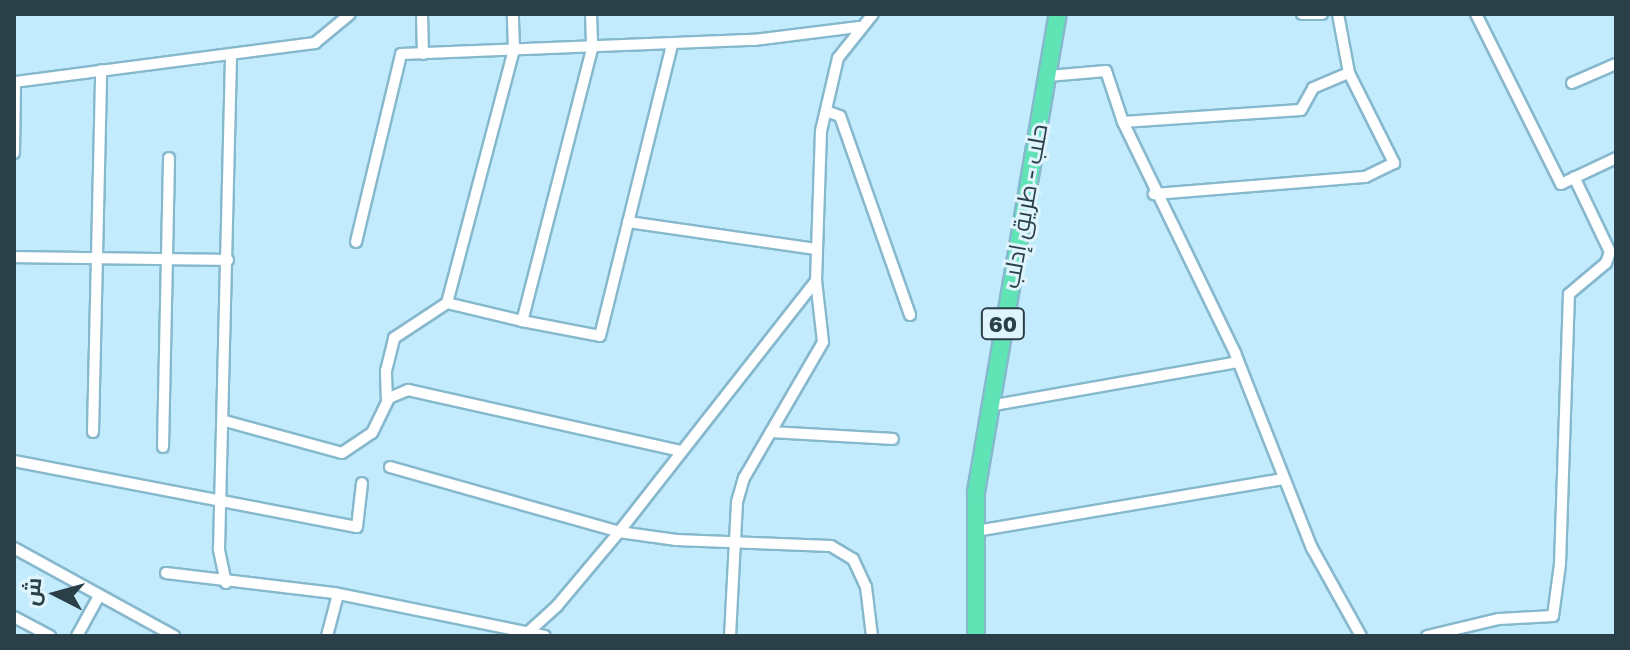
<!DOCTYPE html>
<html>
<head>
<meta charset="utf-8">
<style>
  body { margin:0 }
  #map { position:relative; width:1630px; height:650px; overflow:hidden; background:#c2ebfd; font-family:"Golos Text",Cairo,sans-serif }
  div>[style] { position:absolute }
  .roads { filter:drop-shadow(2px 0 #86b8ce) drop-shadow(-2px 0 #86b8ce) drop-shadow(0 2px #86b8ce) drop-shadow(0 -2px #86b8ce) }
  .minor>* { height:10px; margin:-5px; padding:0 5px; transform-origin:5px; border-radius:5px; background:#fff }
  .highway>* { height:16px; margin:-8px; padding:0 8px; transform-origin:8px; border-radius:8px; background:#60e3b5 }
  span { translate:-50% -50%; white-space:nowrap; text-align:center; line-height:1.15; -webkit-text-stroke:6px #e0f4fe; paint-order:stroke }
  .shield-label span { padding:2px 6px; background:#e0f4fe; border:2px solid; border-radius:6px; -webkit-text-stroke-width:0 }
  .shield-label { font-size:22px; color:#2a3f48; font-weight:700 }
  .street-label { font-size:24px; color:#2a3f48 }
  .frame { position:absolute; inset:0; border:16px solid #2a3f48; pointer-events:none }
  .north { position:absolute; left:16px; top:554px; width:80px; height:80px; -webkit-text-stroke:6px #e0f4fe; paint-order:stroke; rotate:276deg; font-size:22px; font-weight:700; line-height:32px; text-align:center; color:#2a3f48 }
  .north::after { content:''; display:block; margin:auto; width:28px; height:36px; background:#2a3f48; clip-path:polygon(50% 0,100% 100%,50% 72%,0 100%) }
</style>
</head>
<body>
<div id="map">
  <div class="roads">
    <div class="minor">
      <div style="left:422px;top:14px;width:40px;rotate:88.6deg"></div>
      <div style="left:591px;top:14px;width:35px;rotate:88deg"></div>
      <div style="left:592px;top:49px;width:281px;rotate:104.4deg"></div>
      <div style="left:522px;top:321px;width:79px;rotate:10.9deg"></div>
      <div style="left:600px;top:336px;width:300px;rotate:-76.1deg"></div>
      <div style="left:1302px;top:14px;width:20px"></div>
      <div style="left:1338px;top:14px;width:60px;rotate:79.4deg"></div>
      <div style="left:1476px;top:14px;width:190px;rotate:63.4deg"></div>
      <div style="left:1561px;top:184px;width:61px;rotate:-25.3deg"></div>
      <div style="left:1048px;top:76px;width:58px;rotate:-4.9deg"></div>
      <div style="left:1106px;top:71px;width:54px;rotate:71.6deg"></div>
      <div style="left:1123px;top:122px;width:178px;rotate:-3.9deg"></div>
      <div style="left:1301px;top:110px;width:25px;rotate:-61deg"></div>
      <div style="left:1313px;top:88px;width:39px;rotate:-23deg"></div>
      <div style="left:1349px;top:73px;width:101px;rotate:63.4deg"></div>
      <div style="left:1394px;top:163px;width:32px;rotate:154deg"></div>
      <div style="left:1365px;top:177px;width:212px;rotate:175.4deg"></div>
      <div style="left:1572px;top:83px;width:48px;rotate:-23.4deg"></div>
      <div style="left:826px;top:111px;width:15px;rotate:20deg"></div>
      <div style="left:840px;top:116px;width:211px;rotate:70.6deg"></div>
      <div style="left:1123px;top:122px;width:257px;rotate:64.1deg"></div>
      <div style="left:1235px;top:353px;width:210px;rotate:68.5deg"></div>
      <div style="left:1312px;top:548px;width:101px;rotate:60.9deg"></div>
      <div style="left:14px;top:153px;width:71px;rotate:-89.2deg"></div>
      <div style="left:15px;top:82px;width:303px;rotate:-7.4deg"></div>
      <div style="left:315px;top:43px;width:45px;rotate:-39.6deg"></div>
      <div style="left:628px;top:222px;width:190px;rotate:8.2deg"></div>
      <div style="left:356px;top:242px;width:193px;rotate:-76.5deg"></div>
      <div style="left:401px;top:54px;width:353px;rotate:-2.3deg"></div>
      <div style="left:754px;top:40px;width:106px;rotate:-7.1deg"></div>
      <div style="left:14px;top:257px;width:214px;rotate:0.8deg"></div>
      <div style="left:447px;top:303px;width:77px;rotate:13.5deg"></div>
      <div style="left:387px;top:402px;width:31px;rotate:-92deg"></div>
      <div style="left:386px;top:371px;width:34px;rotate:-76deg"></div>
      <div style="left:394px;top:338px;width:64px;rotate:-33.4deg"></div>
      <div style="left:447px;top:303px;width:263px;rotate:-75.2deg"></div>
      <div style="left:514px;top:49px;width:35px;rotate:-92deg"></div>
      <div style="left:989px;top:406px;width:253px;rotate:-10deg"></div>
      <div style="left:225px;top:421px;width:121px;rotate:15.3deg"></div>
      <div style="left:342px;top:453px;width:36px;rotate:-34deg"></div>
      <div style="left:372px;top:433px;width:39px;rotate:-64deg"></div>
      <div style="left:389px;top:398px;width:21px;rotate:-23deg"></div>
      <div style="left:408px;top:390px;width:279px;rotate:12.6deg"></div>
      <div style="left:93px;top:432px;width:362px;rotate:-88.7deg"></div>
      <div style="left:771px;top:432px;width:122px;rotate:3.3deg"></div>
      <div style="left:163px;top:447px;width:289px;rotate:-88.8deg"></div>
      <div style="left:14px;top:461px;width:349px;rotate:10.9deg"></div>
      <div style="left:357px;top:527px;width:44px;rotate:-83.5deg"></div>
      <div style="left:390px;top:467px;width:238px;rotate:15.8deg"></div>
      <div style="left:619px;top:532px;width:58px;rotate:8deg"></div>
      <div style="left:676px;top:540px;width:155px;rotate:2.2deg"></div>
      <div style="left:831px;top:546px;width:26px;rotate:31deg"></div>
      <div style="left:853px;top:559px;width:31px;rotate:65deg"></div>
      <div style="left:866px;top:587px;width:49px;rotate:83deg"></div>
      <div style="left:976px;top:531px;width:311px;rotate:-9.6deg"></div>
      <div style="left:14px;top:548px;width:183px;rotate:28.8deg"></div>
      <div style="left:166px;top:573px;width:169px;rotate:6.8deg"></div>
      <div style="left:334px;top:593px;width:215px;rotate:11.5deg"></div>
      <div style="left:226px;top:583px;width:35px;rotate:-102deg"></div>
      <div style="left:219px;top:549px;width:492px;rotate:-88.6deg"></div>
      <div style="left:14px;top:617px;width:41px;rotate:27.8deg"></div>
      <div style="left:77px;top:636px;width:46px;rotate:-61.2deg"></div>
      <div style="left:327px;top:636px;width:43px;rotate:-75.3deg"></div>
      <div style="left:524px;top:636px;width:45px;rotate:-42.3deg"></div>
      <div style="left:557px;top:606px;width:97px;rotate:-50deg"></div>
      <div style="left:619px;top:532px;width:319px;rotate:-51.9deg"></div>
      <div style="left:816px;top:281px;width:150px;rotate:-88.1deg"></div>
      <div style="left:821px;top:131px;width:75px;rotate:-76.9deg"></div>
      <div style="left:838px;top:58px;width:56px;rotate:-51.5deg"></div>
      <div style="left:730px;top:636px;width:134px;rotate:-87deg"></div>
      <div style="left:737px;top:502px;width:25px;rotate:-74deg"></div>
      <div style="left:744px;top:478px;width:157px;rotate:-59.8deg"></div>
      <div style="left:823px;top:342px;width:61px;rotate:-96.5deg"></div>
      <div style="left:1427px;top:636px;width:74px;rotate:-13.3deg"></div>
      <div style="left:1499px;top:619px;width:54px;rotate:-3.2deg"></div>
      <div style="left:1553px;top:616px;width:52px;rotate:-82.3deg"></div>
      <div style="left:1560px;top:564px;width:270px;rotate:-88.1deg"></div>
      <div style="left:1569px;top:294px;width:48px;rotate:-40deg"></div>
      <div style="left:1606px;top:263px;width:12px;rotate:-70deg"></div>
      <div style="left:1610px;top:252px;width:83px;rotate:-115.6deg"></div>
    </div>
    <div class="highway">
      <div style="left:976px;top:636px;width:144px;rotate:-90deg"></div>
      <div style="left:976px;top:492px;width:485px;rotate:-80.3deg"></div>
    </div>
  </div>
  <div class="shield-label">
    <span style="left:1003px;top:324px">60</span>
  </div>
  <div class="street-label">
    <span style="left:1024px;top:206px;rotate:-80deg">حلب - طريق إدلب</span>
  </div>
  <div class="frame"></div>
  <div class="north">ش</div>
</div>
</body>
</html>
